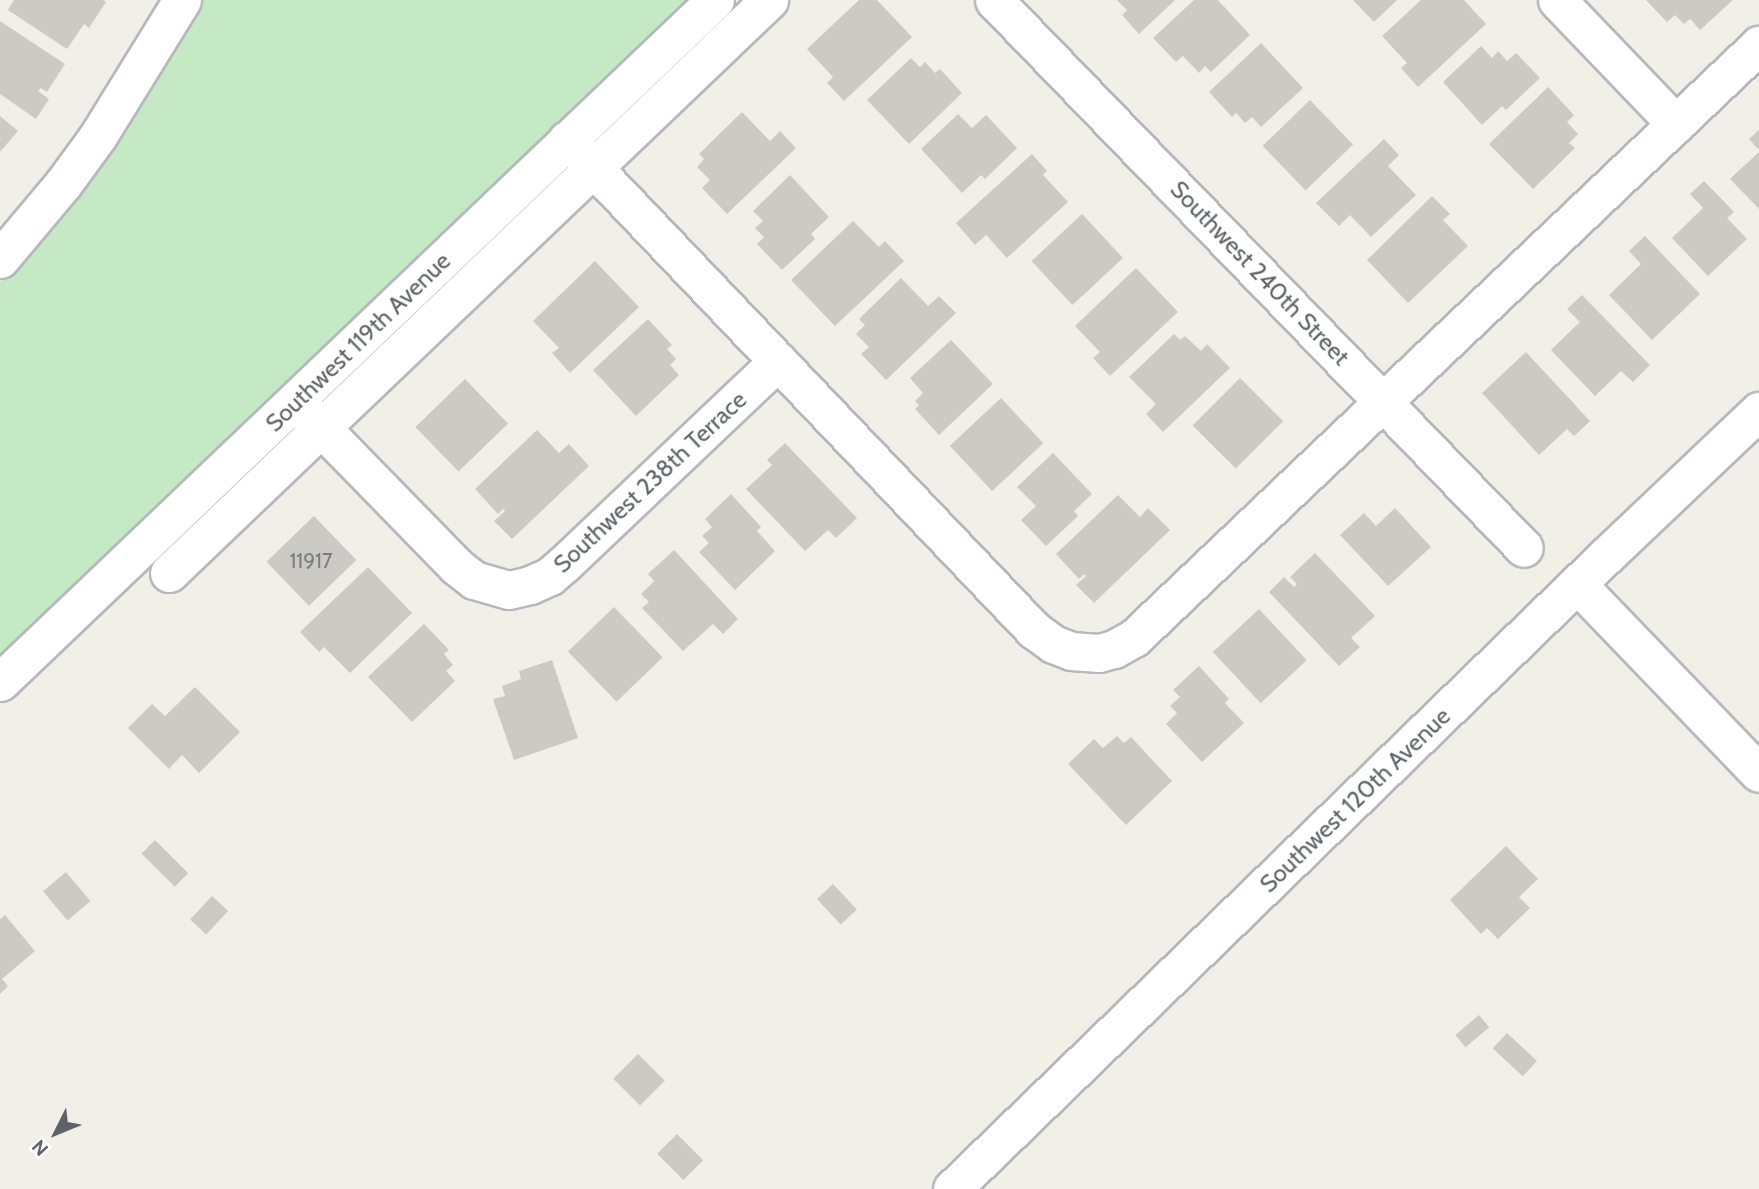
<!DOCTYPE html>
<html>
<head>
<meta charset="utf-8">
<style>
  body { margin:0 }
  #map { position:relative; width:1759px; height:1189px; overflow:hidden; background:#f1efe8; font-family:Cabin,sans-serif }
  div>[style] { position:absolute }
  .green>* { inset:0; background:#c5e8c5 }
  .building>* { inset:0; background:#cccac5; transform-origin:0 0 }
  .roads { filter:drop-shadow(2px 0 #b5b8bc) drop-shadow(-2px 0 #b5b8bc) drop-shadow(0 2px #b5b8bc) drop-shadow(0 -2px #b5b8bc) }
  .minor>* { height:37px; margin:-18.5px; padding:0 18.5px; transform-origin:18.5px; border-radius:18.5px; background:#fff }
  span { translate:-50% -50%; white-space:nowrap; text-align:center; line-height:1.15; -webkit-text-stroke:5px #fff; paint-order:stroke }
  .number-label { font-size:21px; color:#7a7d7f }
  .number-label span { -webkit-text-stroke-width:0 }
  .street-label { font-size:24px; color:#5f6368 }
  .north { position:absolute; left:21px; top:1098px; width:70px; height:70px; -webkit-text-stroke:5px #fff; paint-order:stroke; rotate:227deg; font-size:19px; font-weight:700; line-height:28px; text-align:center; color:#5f6368 }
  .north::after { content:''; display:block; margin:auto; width:24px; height:32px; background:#5f6368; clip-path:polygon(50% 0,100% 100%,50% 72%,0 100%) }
</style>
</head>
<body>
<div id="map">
  <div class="green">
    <div style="clip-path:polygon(204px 0,700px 0,0 667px,0 282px,115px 141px,158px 77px)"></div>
  </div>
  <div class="building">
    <div style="clip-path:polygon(14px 0,103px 0,106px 2px,89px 28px,84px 24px,67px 49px,8px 10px)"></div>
    <div style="clip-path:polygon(859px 0,877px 0,912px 37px,844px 101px,827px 83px,833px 77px,807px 49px)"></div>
    <div style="clip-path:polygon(1117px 0,1175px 0,1139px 34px,1122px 15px,1127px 10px)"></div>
    <div style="clip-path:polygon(1194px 0,1218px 0,1250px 35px,1211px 72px,1205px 66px,1199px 73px,1183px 56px,1176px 62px,1153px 38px)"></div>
    <div style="clip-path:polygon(1353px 0,1397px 0,1374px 22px)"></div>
    <div style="clip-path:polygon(1421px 0,1464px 0,1486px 24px,1418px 87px,1401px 68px,1407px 63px,1382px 36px)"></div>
    <div style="clip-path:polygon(1646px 0,1733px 0,1700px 30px,1690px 19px,1684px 24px,1675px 15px,1667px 22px)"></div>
    <div style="clip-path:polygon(0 21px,65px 64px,47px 92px,41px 88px,38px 91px,49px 99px,36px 119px,0 94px)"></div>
    <div style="clip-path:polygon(1261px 43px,1303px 88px,1261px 127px,1252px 117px,1245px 123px,1236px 113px,1232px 117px,1209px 92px)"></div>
    <div style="clip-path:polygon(1481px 46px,1492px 58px,1498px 51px,1507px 61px,1516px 53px,1540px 78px,1506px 110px,1502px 106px,1482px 125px,1443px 82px)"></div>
    <div style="clip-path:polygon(911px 58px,920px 67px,925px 62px,935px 73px,940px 69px,962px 93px,909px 144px,867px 100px)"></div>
    <div style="clip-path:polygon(1548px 87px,1574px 115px,1567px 122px,1578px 134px,1569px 143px,1575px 148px,1533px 189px,1489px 144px)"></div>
    <div style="left:1310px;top:100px;width:62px;height:66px;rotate:46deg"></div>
    <div style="clip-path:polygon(742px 112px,770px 141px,780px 131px,796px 148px,727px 214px,702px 188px,710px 180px,697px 167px,704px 159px,699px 154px)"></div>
    <div style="clip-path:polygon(958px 114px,972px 128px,986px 115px,1017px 148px,985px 179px,981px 175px,962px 193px,921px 149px)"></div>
    <div style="clip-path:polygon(0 116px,18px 131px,0 152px)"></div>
    <div style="clip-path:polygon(1759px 130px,1759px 150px,1749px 139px)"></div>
    <div style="clip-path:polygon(1384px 139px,1399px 155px,1388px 166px,1416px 195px,1371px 237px,1350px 215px,1339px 226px,1316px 203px)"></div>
    <div style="clip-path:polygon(1759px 152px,1759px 209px,1730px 179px)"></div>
    <div style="clip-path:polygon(1032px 154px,1047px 171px,1043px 175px,1068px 202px,1007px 258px,986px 235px,975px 245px,956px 223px)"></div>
    <div style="clip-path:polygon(790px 175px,829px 217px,811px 234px,815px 239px,782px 270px,757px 244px,764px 237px,755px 228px,763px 221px,753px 211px)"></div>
    <div style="clip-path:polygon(1704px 181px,1734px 212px,1727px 218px,1747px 239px,1708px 276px,1672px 238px,1703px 208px,1690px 194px)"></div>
    <div style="clip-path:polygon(1432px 196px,1450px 214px,1443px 220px,1468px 246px,1408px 303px,1367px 260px)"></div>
    <div style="left:1082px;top:214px;width:60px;height:69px;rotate:47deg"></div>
    <div style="clip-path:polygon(853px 221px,879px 247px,885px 241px,904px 261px,835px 326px,791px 280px)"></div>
    <div style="clip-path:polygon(1645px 236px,1700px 294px,1652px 340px,1609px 295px,1641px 264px,1629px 251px)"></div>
    <div style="clip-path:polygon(595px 261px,639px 307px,570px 373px,552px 353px,559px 348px,533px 321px)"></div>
    <div style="clip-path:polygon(1136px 268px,1178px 312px,1110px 376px,1093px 358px,1100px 352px,1075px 326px)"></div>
    <div style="clip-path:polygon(901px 278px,928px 306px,939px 296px,956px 313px,886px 380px,861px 354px,869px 347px,856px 334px,865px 325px,859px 319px)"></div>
    <div style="clip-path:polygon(1582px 295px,1650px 365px,1633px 382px,1621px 371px,1595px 396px,1551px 350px,1580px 322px,1567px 309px)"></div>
    <div style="clip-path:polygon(648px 319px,672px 345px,667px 349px,676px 359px,670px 365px,679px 375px,636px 416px,593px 370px)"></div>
    <div style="clip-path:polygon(1174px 334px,1180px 340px,1185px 336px,1201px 351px,1207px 344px,1230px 368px,1163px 432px,1146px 414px,1156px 404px,1129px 377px)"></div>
    <div style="clip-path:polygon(951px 340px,993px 384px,939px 435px,915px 409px,919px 405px,915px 401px,923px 393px,910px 378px)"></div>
    <div style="clip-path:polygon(1526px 352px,1590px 421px,1574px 436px,1567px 429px,1539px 455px,1482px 393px)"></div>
    <div style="left:1240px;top:378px;width:61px;height:67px;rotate:45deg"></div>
    <div style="left:465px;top:379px;width:62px;height:69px;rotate:46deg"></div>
    <div style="left:1001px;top:398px;width:62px;height:70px;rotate:47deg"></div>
    <div style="clip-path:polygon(537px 430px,559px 453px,569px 444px,589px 466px,512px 539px,494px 521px,505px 511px,503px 509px,498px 514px,475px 489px)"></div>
    <div style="clip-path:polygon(785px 443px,857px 518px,836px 538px,828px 530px,805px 551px,746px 489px,772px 465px,767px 460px)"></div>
    <div style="clip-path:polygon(1053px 453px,1092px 494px,1074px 511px,1078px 516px,1046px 546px,1021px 520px,1036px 506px,1017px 487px)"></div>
    <div style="clip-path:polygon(731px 494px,761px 527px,757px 531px,775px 551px,735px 590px,699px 552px,709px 543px,702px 536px,712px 527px,705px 519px)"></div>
    <div style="clip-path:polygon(1118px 495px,1140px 517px,1148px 508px,1170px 530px,1094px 603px,1076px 585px,1086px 576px,1084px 574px,1079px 579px,1056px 554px)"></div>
    <div style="clip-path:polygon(1395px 508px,1431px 547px,1388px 586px,1340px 535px,1364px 513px,1376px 526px)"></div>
    <div style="left:314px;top:516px;width:61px;height:66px;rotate:46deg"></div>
    <div style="clip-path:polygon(674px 550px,738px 619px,723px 634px,713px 624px,683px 651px,642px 608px,649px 602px,641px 594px,654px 581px,648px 574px)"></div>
    <div style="clip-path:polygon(1315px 553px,1375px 616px,1351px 638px,1360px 647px,1339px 666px,1269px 592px,1284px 577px,1294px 587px,1297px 584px,1290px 577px)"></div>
    <div style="clip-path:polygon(368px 567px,412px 613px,350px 673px,324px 647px,319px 652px,300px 632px)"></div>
    <div style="left:614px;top:607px;width:70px;height:64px;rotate:46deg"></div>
    <div style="left:1259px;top:609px;width:70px;height:63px;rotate:47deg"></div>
    <div style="clip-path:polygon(424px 624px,449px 650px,444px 654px,453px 665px,446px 671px,455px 681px,412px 722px,368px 677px)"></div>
    <div style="clip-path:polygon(552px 660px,578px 738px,514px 760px,493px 699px,505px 696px,502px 686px,521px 679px,519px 671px)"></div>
    <div style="clip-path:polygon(1199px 666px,1229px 699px,1225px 703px,1244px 723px,1202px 762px,1166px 724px,1177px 713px,1170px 706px,1180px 697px,1173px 690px)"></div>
    <div style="clip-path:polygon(195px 687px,240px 732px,199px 773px,182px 755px,169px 769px,128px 728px,152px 704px,165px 716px)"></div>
    <div style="clip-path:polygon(1117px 736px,1124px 743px,1131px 737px,1172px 781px,1126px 825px,1068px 764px,1094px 739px,1103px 748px)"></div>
    <div style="left:155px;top:840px;width:47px;height:19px;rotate:45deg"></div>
    <div style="clip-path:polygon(1506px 846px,1538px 879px,1519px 897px,1530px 908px,1498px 939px,1487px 928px,1481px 934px,1450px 900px)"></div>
    <div style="left:66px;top:872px;width:38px;height:30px;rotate:50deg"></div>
    <div style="left:833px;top:884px;width:35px;height:22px;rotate:47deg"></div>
    <div style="left:212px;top:896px;width:22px;height:32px;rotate:43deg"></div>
    <div style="clip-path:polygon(5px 915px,35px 951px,2px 979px,8px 986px,0 994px,0 919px)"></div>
    <div style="left:1479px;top:1015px;width:16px;height:31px;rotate:50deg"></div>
    <div style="left:1507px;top:1033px;width:41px;height:21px;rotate:43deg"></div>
    <div style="left:638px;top:1054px;width:38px;height:35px;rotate:45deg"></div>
    <div style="left:677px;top:1134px;width:37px;height:28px;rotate:45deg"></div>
  </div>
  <div class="roads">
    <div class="minor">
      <div style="left:994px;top:0;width:762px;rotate:45.96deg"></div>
      <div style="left:1557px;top:0;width:172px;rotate:46.2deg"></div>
      <div style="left:567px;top:140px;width:677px;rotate:46.38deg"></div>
      <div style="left:1034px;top:630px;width:24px;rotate:36deg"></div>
      <div style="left:1053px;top:644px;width:19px;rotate:21deg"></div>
      <div style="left:1071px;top:651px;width:28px;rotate:4deg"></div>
      <div style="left:1099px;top:653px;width:16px;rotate:-15deg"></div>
      <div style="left:1114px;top:649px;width:23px;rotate:-29deg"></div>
      <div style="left:1134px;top:638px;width:862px;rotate:-43.5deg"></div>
      <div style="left:0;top:259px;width:98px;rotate:-50deg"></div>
      <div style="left:63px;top:184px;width:59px;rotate:-53.9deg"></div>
      <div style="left:98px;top:136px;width:160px;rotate:-58.3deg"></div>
      <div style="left:304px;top:410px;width:218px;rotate:45.7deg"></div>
      <div style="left:456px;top:566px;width:23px;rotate:38deg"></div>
      <div style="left:474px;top:580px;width:36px;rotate:16deg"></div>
      <div style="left:509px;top:590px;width:22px;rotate:-13deg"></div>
      <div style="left:530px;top:585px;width:22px;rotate:-24deg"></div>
      <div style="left:550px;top:576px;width:18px;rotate:-41deg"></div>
      <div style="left:564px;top:564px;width:295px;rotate:-43.5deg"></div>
      <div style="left:169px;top:573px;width:830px;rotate:-43.68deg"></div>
      <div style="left:1577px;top:584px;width:262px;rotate:46.1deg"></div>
      <div style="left:0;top:682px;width:988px;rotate:-43.65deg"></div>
      <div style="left:952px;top:1189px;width:910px;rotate:-44.07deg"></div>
      <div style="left:1606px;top:556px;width:211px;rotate:-43.5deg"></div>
    </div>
  </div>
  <div class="number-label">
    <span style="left:311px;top:561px">11917</span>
  </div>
  <div class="street-label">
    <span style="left:1260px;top:273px;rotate:46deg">Southwest 240th Street</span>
    <span style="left:358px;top:342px;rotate:-44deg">Southwest 119th Avenue</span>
    <span style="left:650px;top:482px;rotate:-43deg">Southwest 238th Terrace</span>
    <span style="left:1355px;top:800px;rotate:-44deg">Southwest 120th Avenue</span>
  </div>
  <div class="north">N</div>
</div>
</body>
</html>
